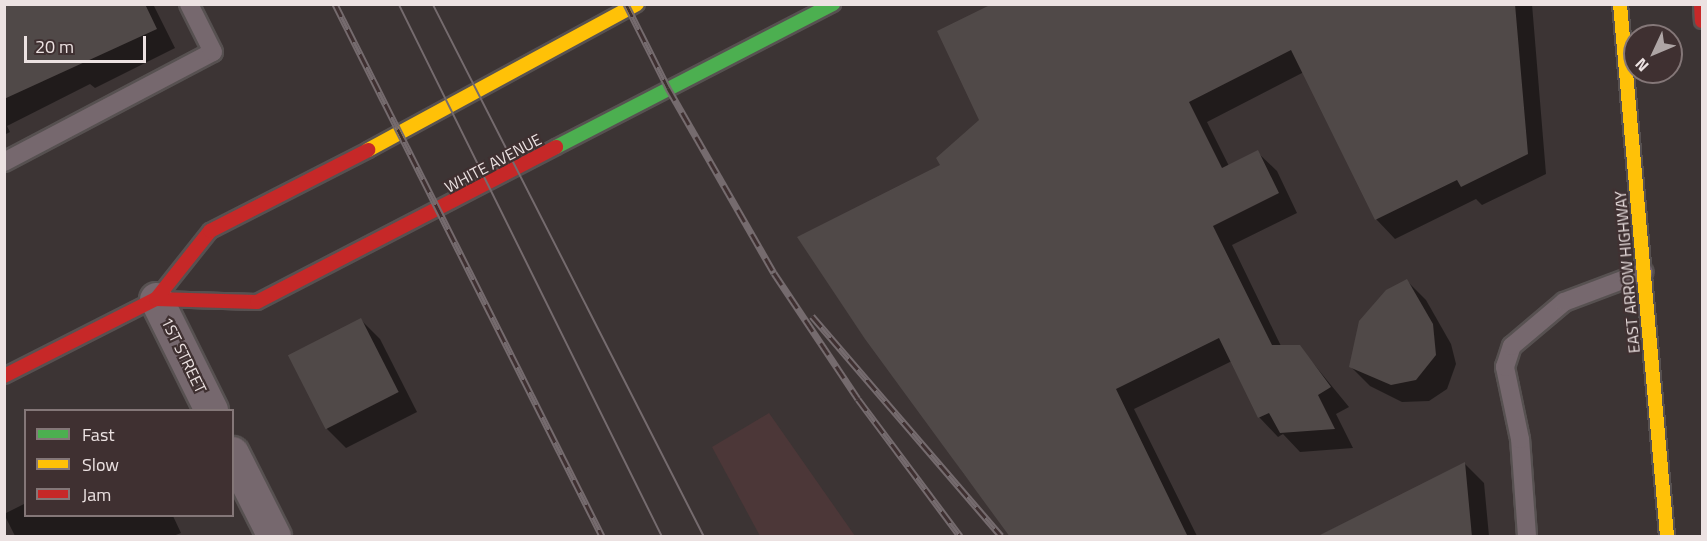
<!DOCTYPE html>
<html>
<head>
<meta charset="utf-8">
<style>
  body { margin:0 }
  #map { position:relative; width:1707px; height:541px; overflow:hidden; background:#3c3434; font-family:"Titillium Web",sans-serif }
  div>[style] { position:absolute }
  .built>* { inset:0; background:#4c3738 }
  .shadow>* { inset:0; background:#0007 }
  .building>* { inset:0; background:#504948; transform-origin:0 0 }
  .roads { filter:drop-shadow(2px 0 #575151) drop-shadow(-2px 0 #575151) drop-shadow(0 2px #575151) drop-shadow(0 -2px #575151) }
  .lane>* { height:18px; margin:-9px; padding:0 9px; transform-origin:9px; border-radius:9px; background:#76686e }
  .street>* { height:33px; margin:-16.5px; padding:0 16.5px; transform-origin:16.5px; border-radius:16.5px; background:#76686e }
  .fast>* { height:14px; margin:-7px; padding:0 7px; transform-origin:7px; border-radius:7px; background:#4caf50 }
  .slow>* { height:14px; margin:-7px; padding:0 7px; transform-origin:7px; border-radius:7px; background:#ffc107 }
  .jam>* { height:14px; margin:-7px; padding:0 7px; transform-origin:7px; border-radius:7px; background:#c62828 }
  .tram>* { height:1.5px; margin:-0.75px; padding:0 0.75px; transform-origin:0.75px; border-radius:0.75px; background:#756b6e }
  .rail>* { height:7px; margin-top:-3.5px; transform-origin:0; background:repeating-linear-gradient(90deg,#3f3031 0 14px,#756b6e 0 28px); box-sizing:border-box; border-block:2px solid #756b6e }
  span { translate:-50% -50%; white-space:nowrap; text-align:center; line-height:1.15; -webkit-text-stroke:4.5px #3f3031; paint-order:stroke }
  .street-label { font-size:16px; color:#ece2e2 }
  .frame { position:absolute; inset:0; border:6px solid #ece2e2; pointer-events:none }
  .legend { position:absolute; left:24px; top:409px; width:210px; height:108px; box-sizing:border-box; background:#3f3031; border:2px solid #847778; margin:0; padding:8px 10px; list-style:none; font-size:18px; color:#ece2e2 }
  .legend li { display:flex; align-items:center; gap:12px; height:30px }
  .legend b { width:30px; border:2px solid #847778 }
  .north { position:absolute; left:1623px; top:24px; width:60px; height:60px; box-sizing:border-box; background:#3f3031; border:2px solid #847778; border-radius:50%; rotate:226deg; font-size:16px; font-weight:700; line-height:24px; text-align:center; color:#ece2e2 }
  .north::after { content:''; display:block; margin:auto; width:21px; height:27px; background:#aea5a5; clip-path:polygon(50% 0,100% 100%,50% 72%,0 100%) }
  .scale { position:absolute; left:24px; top:36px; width:122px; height:27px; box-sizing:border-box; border:3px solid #ece2e2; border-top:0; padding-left:8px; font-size:18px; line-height:21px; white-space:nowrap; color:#ece2e2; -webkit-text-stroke:4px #3f3031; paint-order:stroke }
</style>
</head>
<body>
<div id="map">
  <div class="built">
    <div style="clip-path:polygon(769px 413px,855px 536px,760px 536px,712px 447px)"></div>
  </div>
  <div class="shadow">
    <div style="clip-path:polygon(4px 4px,153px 4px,175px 48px,95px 88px,90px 84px,7px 126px,10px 132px,4px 135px)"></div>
    <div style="clip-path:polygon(1113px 4px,1532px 4px,1546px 174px,1482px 205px,1476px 199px,1395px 239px,1376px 219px,1304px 72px,1207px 122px,1229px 166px,1257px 152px,1277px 171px,1297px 213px,1232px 245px,1281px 346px,1299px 346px,1349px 407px,1336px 414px,1353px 448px,1300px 452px,1283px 434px,1278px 437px,1259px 417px,1232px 361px,1134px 409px,1197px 536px,1012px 536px,964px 474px,799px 237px,942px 166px)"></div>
    <div style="clip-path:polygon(1407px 281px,1426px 300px,1451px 344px,1456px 364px,1447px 389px,1429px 401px,1402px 402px,1370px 386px,1350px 366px)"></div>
    <div style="clip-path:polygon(361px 320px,380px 339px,417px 412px,346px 448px,327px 429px)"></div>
    <div style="clip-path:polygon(1465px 464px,1484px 483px,1489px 536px,1319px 536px)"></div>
    <div style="clip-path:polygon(26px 503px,26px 516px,173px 516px,181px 533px,173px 536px,15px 536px,4px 514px)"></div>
  </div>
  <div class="building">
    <div style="clip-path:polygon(4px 4px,145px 4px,157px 29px,4px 99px)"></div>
    <div style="clip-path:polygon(992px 4px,1515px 4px,1528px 154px,1461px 187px,1457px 180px,1375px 220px,1291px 50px,1189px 102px,1222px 168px,1258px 150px,1279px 193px,1213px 226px,1272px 345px,1300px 345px,1331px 387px,1318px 395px,1335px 429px,1280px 433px,1269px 413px,1258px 418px,1219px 338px,1116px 389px,1188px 537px,1010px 537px,865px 339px,797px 237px,940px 165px,936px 158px,979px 120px,937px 31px)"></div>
    <div style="clip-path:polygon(1407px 279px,1433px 324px,1436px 355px,1416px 380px,1391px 385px,1349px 367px,1359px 321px,1386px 290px)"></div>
    <div style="left:361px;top:318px;width:83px;height:82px;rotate:63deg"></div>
    <div style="clip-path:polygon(1465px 462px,1472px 537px,1316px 537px)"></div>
  </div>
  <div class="roads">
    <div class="lane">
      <div style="left:4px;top:162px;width:236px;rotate:-27.8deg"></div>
      <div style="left:213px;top:52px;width:54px;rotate:-116.6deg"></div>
      <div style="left:1527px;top:536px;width:97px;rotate:-94.1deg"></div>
      <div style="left:1520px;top:439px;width:74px;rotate:-101.8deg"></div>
      <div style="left:1505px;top:367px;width:22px;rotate:-72deg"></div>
      <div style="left:1512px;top:346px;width:68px;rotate:-40.2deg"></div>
      <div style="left:1564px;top:302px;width:85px;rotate:-20.6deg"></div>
    </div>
    <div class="street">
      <div style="left:156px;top:299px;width:124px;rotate:63.6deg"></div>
      <div style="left:232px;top:453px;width:93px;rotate:63.2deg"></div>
    </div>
    <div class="fast">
      <div style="left:556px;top:147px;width:312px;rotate:-27.3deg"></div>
    </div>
    <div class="slow">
      <div style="left:1620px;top:4px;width:534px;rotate:84.95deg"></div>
      <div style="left:368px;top:150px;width:306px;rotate:-28.5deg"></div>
    </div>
    <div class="jam">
      <div style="left:1701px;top:4px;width:17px;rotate:87deg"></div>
      <div style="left:156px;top:299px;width:101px;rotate:1.7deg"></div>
      <div style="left:257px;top:302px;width:337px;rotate:-27.4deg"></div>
      <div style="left:4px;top:376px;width:170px;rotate:-26.9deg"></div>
      <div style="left:156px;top:299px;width:87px;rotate:-51.5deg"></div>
      <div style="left:210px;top:231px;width:178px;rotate:-27.1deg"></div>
    </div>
  </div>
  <div class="tram">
    <div style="left:399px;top:4px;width:593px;rotate:63.69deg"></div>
    <div style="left:433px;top:4px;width:597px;rotate:63.01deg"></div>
  </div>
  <div class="rail">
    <div style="left:335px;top:4px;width:595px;rotate:63.35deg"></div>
    <div style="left:626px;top:4px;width:94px;rotate:63.4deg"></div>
    <div style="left:668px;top:88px;width:213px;rotate:60.2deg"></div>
    <div style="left:774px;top:273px;width:151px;rotate:56.3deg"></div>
    <div style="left:858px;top:399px;width:171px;rotate:53.3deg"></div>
    <div style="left:812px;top:316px;width:290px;rotate:49.3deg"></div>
  </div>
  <div class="street-label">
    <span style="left:493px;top:163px;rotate:-28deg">WHITE AVENUE</span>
    <span style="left:1627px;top:272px;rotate:-95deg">EAST ARROW HIGHWAY</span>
    <span style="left:184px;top:355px;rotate:64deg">1ST STREET</span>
  </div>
  <div class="frame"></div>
  <ul class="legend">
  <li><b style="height:8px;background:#4caf50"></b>Fast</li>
  <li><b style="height:8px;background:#ffc107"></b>Slow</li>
  <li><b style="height:8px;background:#c62828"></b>Jam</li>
  </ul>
  <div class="north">N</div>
  <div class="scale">20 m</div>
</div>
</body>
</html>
